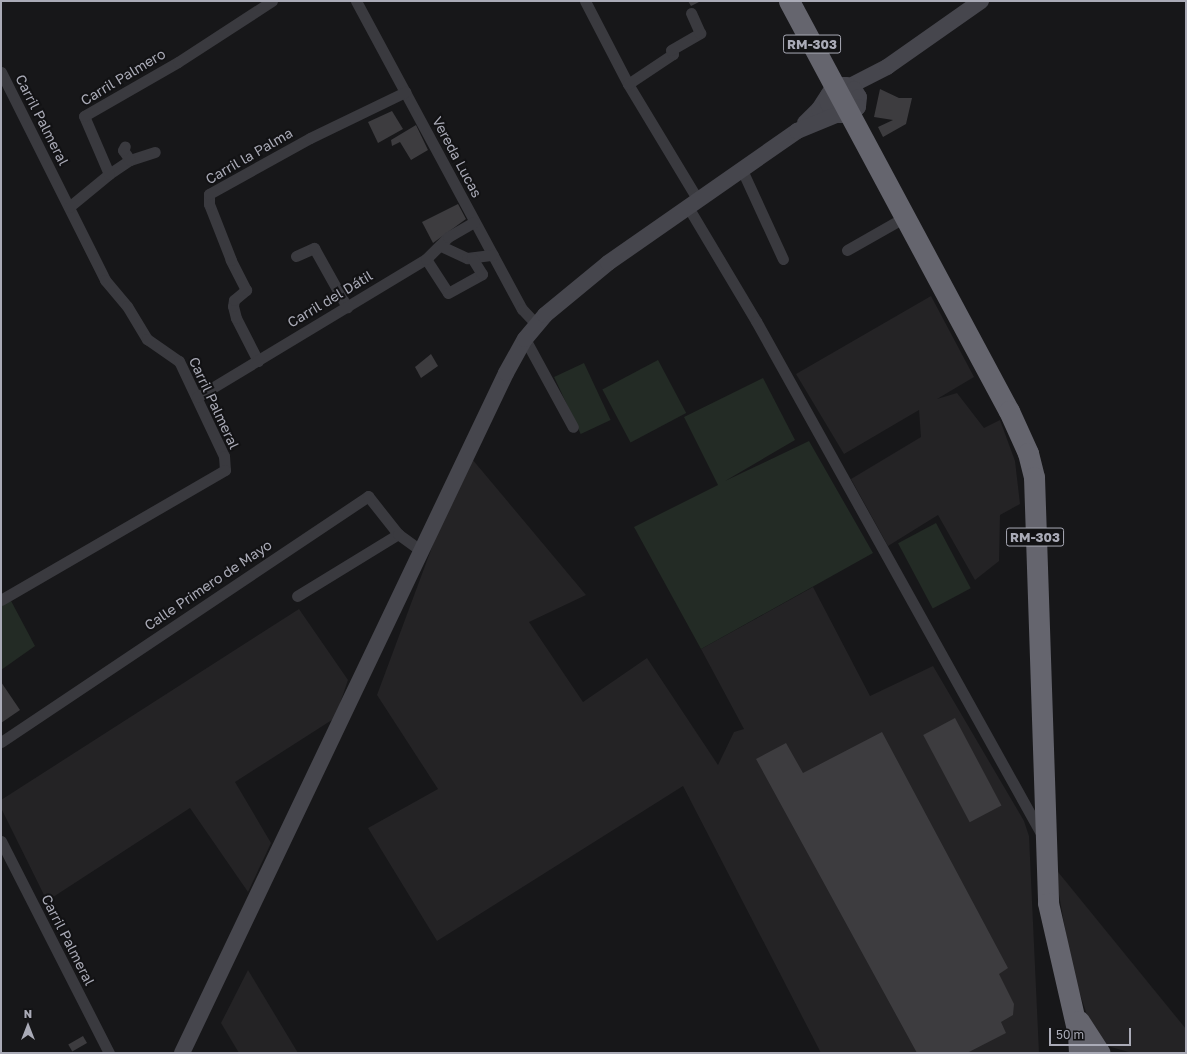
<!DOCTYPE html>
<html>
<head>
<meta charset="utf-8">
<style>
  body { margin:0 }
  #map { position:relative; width:1187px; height:1054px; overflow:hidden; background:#171719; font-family:"Golos Text",sans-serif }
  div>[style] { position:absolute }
  .built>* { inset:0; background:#242325 }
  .green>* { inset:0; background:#232b25; transform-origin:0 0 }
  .building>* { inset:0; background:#3d3c3f; transform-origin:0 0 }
  .street>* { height:11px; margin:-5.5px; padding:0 5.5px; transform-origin:5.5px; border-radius:5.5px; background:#3a3a3f }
  .secondary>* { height:16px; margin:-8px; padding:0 8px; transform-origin:8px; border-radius:8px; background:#46464d }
  .highway>* { height:21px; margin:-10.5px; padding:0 10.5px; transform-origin:10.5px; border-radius:10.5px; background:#65656e }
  span { translate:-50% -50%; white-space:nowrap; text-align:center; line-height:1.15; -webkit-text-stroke:4px #121214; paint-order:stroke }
  .shield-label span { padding:1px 3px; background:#121214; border:1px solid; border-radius:3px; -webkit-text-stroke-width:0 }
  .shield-label { font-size:13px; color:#aaabb7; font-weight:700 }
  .street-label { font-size:14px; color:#aaabb7 }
  .frame { position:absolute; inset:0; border:2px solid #aaabb7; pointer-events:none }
  .north { position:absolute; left:8px; top:1006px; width:40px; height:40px; -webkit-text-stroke:3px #121214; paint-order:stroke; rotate:0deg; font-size:11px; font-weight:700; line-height:16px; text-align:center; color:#aaabb7 }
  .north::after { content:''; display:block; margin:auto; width:14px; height:18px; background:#aaabb7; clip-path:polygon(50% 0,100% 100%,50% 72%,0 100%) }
  .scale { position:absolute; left:1049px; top:1028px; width:82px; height:18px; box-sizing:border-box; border:2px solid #aaabb7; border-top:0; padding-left:5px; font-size:12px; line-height:14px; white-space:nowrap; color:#aaabb7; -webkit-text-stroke:3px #121214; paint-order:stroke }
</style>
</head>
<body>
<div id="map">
  <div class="built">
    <div style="clip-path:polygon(931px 296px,974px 377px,937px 399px,957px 393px,984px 428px,1000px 420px,1015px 461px,1020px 504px,1000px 515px,999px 561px,975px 580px,938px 515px,888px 546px,851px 479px,921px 437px,919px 410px,844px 454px,796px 374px)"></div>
    <div style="clip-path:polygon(467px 453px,586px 595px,529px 622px,583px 702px,647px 658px,718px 765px,734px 732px,744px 729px,701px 649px,813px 587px,870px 696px,933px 666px,1024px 821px,1029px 836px,1039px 1053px,821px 1053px,683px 786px,437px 941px,368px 828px,438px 789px,377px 695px)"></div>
    <div style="clip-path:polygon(299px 609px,348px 680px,335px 718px,235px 782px,271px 843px,248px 892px,190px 808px,47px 901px,1px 808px,1px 800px)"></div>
    <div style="clip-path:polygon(1054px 867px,1186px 1029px,1186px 1053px,1132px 1053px,1104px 1045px,1089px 1021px,1073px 973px)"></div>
    <div style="clip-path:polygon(248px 970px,298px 1053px,239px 1053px,221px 1023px)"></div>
  </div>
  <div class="green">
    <div style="left:658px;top:360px;width:60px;height:63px;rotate:62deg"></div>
    <div style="left:584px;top:363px;width:63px;height:33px;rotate:65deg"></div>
    <div style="clip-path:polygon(763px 378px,795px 440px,725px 481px,809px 441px,873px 553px,701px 649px,634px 527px,718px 485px,684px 417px)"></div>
    <div style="left:936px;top:523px;width:74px;height:43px;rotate:62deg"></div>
    <div style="clip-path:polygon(10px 599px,35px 646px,1px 670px,1px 604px)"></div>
  </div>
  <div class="building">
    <div style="clip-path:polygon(688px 1px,701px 1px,691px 6px)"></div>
    <div style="clip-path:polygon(880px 89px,899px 98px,912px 98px,906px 124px,883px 137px,878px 127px,893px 120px,874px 117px)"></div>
    <div style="clip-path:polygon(392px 111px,403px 129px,378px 143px,368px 122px)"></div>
    <div style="clip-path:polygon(416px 125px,428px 150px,411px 160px,400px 142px,392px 146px,391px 140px)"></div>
    <div style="clip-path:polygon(458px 204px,466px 219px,433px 243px,422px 222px)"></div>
    <div style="clip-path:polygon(431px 354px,438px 366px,421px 378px,415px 367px)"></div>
    <div style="clip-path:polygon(1px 682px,20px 710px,1px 723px)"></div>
    <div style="left:955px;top:718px;width:99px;height:36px;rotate:62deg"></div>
    <div style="clip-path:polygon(882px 732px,1008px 968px,999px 974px,1014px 1004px,1013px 1015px,1001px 1022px,1006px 1033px,967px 1053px,917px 1053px,756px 759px,786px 743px,803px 773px)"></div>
    <div style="left:83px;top:1036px;width:8px;height:17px;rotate:60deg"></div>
  </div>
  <div class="street">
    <div style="left:356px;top:1px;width:350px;rotate:61.7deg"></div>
    <div style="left:522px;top:309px;width:21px;rotate:47deg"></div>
    <div style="left:585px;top:1px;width:93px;rotate:62.6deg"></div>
    <div style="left:628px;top:84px;width:135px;rotate:58.9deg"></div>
    <div style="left:1px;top:72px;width:233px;rotate:63.4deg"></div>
    <div style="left:105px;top:280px;width:34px;rotate:50deg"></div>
    <div style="left:127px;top:306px;width:39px;rotate:59deg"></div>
    <div style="left:147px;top:339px;width:39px;rotate:35deg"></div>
    <div style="left:179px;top:361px;width:105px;rotate:64.7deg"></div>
    <div style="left:224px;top:456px;width:14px;rotate:86deg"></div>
    <div style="left:225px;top:470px;width:259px;rotate:149.9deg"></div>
    <div style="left:628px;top:84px;width:54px;rotate:-33.7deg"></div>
    <div style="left:673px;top:54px;width:4px;rotate:-117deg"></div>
    <div style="left:671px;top:50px;width:34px;rotate:-30deg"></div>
    <div style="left:700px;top:33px;width:22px;rotate:-114deg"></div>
    <div style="left:130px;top:160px;width:26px;rotate:-18deg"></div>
    <div style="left:742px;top:170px;width:98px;rotate:65.3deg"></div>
    <div style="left:109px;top:174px;width:25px;rotate:-34deg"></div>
    <div style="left:130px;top:160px;width:12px;rotate:-125deg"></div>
    <div style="left:123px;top:150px;width:4px;rotate:-63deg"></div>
    <div style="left:69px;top:207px;width:52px;rotate:-39.5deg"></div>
    <div style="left:109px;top:174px;width:63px;rotate:-113.3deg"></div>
    <div style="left:84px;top:116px;width:108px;rotate:-29.9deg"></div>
    <div style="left:178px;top:62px;width:112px;rotate:-33deg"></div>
    <div style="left:688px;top:207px;width:133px;rotate:59.2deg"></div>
    <div style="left:756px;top:321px;width:588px;rotate:60.91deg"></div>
    <div style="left:441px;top:246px;width:29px;rotate:25deg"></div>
    <div style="left:467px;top:258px;width:26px;rotate:-7deg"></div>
    <div style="left:847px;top:250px;width:67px;rotate:-29.6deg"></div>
    <div style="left:296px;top:256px;width:20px;rotate:-24deg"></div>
    <div style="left:314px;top:248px;width:68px;rotate:60.8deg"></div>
    <div style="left:426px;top:259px;width:40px;rotate:57.1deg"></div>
    <div style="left:448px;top:293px;width:39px;rotate:-29deg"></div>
    <div style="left:482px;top:274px;width:19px;rotate:-122deg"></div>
    <div style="left:525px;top:339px;width:100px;rotate:61.4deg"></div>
    <div style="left:258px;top:361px;width:48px;rotate:-117.1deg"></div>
    <div style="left:236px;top:318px;width:12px;rotate:-104deg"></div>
    <div style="left:233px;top:306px;width:6px;rotate:-81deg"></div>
    <div style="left:234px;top:300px;width:16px;rotate:-40deg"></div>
    <div style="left:246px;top:290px;width:34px;rotate:-117deg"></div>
    <div style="left:231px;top:260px;width:60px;rotate:-111.4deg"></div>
    <div style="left:209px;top:204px;width:10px;rotate:-90deg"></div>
    <div style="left:209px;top:194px;width:115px;rotate:-29deg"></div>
    <div style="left:310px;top:138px;width:106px;rotate:-25.8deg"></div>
    <div style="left:197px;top:397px;width:267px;rotate:-31.1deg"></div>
    <div style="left:426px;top:259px;width:31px;rotate:-45deg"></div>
    <div style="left:448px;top:237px;width:30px;rotate:-30deg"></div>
    <div style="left:297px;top:596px;width:119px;rotate:-31.5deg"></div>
    <div style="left:1px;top:742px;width:442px;rotate:-33.8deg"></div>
    <div style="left:368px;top:496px;width:48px;rotate:51.7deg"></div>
    <div style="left:398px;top:534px;width:29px;rotate:36deg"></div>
    <div style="left:1px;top:841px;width:238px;rotate:63deg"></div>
  </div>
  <div class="secondary">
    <div style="left:850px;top:86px;width:42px;rotate:-27.2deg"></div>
    <div style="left:887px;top:67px;width:115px;rotate:-35.1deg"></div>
    <div style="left:805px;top:123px;width:20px;rotate:-45deg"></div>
    <div style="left:819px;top:109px;width:24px;rotate:-57deg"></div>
    <div style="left:832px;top:89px;width:7px;rotate:-34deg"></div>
    <div style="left:838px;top:85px;width:8px"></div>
    <div style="left:846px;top:85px;width:9px;rotate:27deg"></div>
    <div style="left:854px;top:89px;width:9px;rotate:58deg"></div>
    <div style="left:859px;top:97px;width:10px;rotate:96deg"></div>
    <div style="left:858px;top:107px;width:11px;rotate:135deg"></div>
    <div style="left:850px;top:115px;width:14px;rotate:180deg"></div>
    <div style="left:836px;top:115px;width:14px;rotate:-126deg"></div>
    <div style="left:828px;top:104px;width:8px;rotate:-90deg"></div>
    <div style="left:182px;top:1053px;width:753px;rotate:-64.52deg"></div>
    <div style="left:506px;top:373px;width:39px;rotate:-61deg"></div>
    <div style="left:525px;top:339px;width:31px;rotate:-50deg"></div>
    <div style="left:545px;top:315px;width:82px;rotate:-39.5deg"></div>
    <div style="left:608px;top:263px;width:231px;rotate:-34.9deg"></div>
    <div style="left:797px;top:131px;width:42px;rotate:-22.3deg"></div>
  </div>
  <div class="highway">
    <div style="left:789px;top:1px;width:465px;rotate:61.8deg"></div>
    <div style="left:1009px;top:411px;width:46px;rotate:65.7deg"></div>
    <div style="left:1028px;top:453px;width:25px;rotate:76deg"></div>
    <div style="left:1034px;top:477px;width:426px;rotate:88.1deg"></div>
    <div style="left:1048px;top:903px;width:134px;rotate:77.1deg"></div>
    <div style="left:1078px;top:1034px;width:19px;rotate:87deg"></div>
    <div style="left:1079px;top:1021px;width:38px;rotate:57deg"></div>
  </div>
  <div class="shield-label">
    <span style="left:812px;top:44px">RM-303</span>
    <span style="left:1035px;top:537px">RM-303</span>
  </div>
  <div class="street-label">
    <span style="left:123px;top:77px;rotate:-31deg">Carril Palmero</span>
    <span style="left:42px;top:120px;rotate:63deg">Carril Palmeral</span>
    <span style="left:249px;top:156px;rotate:-30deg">Carril la Palma</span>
    <span style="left:457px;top:157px;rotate:62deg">Vereda Lucas</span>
    <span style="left:330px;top:299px;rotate:-31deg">Carril del Dátil</span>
    <span style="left:214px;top:403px;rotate:65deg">Carril Palmeral</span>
    <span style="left:208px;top:585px;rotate:-34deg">Calle Primero de Mayo</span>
    <span style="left:68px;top:940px;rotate:63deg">Carril Palmeral</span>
  </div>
  <div class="frame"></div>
  <div class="north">N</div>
  <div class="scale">50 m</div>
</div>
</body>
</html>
